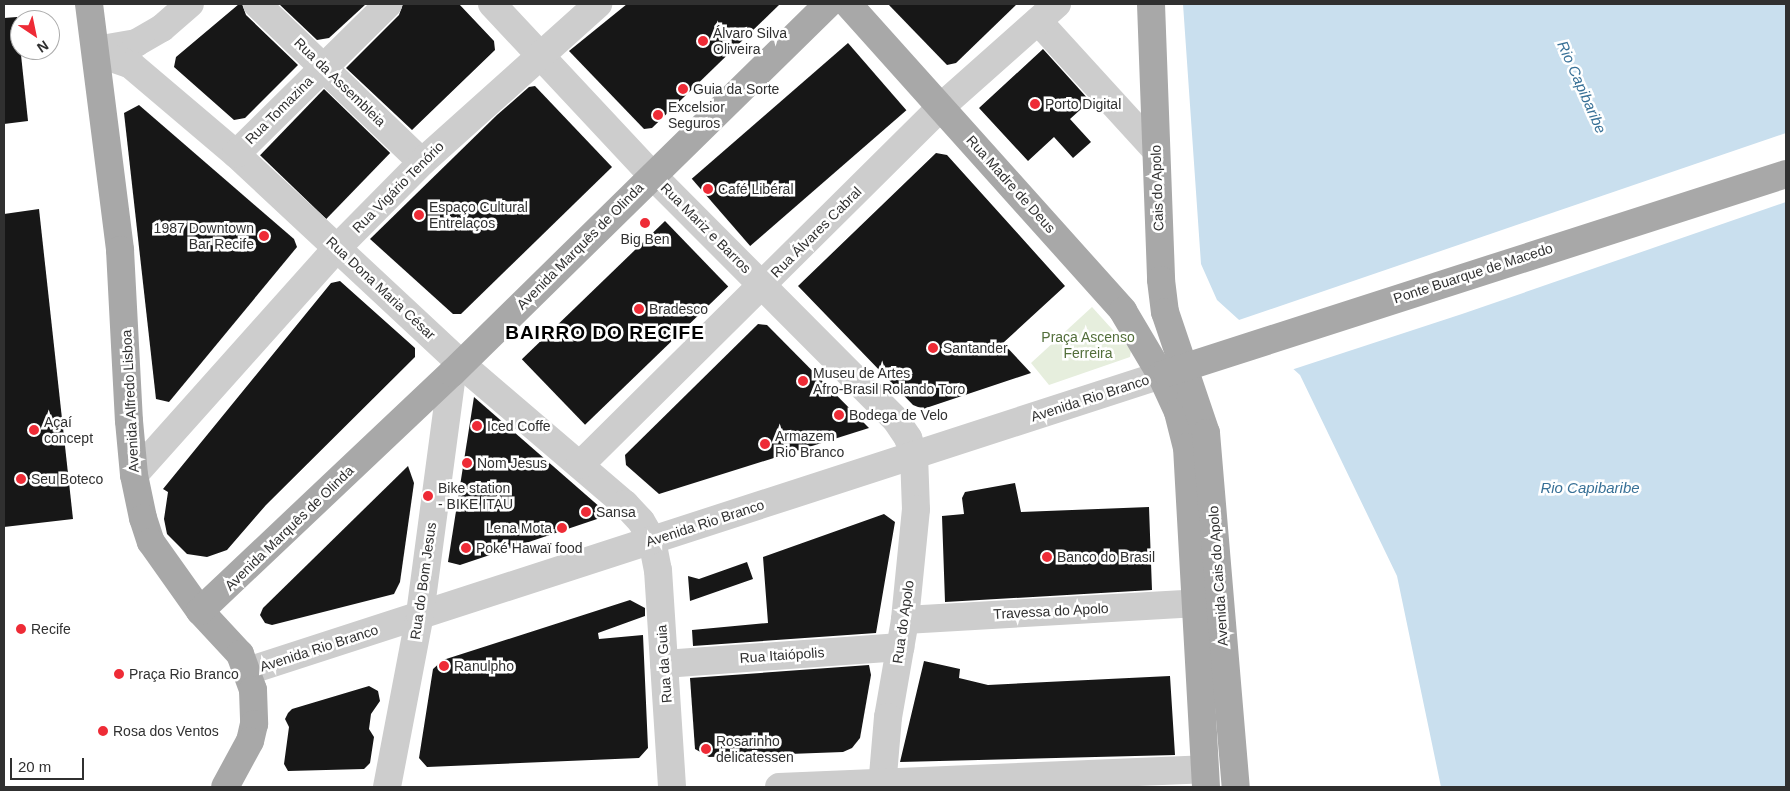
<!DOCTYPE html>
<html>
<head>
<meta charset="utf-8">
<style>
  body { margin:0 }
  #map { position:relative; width:1790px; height:791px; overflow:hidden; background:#fff; font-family:Arial,sans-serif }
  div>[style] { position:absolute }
  .green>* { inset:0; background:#e6eedd }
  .water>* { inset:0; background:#c9dfee }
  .pier>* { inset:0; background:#fff }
  .building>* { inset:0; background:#171717; transform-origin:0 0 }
  .minor>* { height:28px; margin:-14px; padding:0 14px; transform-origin:14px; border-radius:14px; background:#cdcdcd }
  .major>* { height:28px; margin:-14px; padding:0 14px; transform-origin:14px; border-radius:14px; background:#a8a8a8 }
  .dots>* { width:14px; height:14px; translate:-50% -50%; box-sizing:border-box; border:2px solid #fff; border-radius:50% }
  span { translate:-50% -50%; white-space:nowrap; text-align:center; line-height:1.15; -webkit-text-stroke:5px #fff; paint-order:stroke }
  .poi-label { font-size:14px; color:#303030 }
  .left { translate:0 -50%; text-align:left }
  .right { translate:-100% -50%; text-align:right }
  .street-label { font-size:14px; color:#303030 }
  .park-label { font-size:14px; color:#526e3a }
  .water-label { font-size:15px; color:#397197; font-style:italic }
  .district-label { font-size:19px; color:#000; font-weight:700; letter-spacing:1px }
  .frame { position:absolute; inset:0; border:5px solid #303030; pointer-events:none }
  .north { position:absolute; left:10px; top:10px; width:50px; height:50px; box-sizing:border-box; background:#fff; border:1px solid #acacac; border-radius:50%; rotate:146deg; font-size:14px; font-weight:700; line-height:20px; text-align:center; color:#303030 }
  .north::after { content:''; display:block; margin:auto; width:18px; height:22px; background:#ee2b36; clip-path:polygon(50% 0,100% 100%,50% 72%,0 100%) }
  .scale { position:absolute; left:10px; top:758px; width:74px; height:22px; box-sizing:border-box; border:2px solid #303030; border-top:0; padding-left:6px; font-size:15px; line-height:18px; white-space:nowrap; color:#303030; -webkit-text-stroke:4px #fff; paint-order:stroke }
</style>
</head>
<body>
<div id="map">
  <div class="green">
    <div style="clip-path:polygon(1092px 307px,1131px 350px,1130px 357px,1049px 385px,1031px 363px)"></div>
  </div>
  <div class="water">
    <div style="clip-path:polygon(1183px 4px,1786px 4px,1786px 787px,1441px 787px,1397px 576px,1300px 375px,1217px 300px,1201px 264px)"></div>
  </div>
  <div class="pier">
    <div style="clip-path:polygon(1786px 133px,1786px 202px,1462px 314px,1291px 370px,1236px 321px)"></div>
  </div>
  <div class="building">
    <div style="clip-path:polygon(239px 4px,242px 4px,246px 15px,298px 65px,245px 118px,234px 120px,174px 67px,176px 57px)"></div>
    <div style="clip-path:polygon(279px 4px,366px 4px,329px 38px,317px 40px)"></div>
    <div style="clip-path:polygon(403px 4px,459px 4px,494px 41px,495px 50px,412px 130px,346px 68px,399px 15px)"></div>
    <div style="clip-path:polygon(627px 4px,780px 4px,652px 128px,644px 129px,569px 51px)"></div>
    <div style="clip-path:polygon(888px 4px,1017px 4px,956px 63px,947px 65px)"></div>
    <div style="clip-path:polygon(17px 17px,28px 121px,4px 124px,4px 18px)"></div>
    <div style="left:848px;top:43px;width:89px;height:207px;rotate:49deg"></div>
    <div style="clip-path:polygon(1043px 49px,1090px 101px,1070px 119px,1091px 142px,1073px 158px,1054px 137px,1028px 161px,979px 108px)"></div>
    <div style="clip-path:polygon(535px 86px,612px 167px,461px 314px,453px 314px,370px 239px,497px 115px,529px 87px)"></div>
    <div style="left:324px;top:89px;width:92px;height:92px;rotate:44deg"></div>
    <div style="clip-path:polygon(139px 105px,294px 239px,297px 247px,169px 402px,156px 399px,124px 113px)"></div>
    <div style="clip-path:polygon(936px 153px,947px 155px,1065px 286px,1003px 343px,1031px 373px,923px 409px,913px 405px,798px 286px)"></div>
    <div style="clip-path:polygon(39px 209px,73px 519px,4px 527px,4px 214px)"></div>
    <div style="left:665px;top:221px;width:91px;height:199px;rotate:46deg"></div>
    <div style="clip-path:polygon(340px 281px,415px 348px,415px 357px,266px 505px,227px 550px,207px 557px,187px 554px,167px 534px,164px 519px,168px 492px,163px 489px,331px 283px)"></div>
    <div style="clip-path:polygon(758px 324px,767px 325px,869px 428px,659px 494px,626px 465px,625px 455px)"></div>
    <div style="clip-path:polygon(474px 397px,609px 515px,460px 565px,448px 562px)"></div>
    <div style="clip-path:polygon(408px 466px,414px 483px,400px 582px,394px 594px,272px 625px,265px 623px,260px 615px,263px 608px)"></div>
    <div style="clip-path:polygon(1015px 483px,1021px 512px,1149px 507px,1152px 590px,945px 602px,942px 516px,964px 514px,962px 498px,965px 492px)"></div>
    <div style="clip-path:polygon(884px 514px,895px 522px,876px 633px,693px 646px,692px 630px,768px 623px,763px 557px)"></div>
    <div style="clip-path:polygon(747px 562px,753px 579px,690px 601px,688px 576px,699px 579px)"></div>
    <div style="clip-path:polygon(630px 600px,645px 608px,645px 616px,598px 633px,599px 639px,643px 635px,648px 748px,639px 758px,427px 767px,419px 758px,433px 669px,443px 660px)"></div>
    <div style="clip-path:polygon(924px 661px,960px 669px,959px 678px,988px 685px,1170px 676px,1175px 755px,900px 762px)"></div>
    <div style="clip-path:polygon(869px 665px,871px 675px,860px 738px,852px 748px,843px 752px,709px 757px,695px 749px,690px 678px)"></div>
    <div style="clip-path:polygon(369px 686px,378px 691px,380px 701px,371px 714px,369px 729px,374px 737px,370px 763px,364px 769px,288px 771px,284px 764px,289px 727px,285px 719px,288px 713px,292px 709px)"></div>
  </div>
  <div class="minor">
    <div style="left:257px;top:4px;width:228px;rotate:43.8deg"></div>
    <div style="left:492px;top:4px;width:234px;rotate:46.9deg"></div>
    <div style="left:652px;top:175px;width:346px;rotate:45.1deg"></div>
    <div style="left:896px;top:420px;width:22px;rotate:56deg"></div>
    <div style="left:908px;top:438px;width:18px;rotate:71deg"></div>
    <div style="left:914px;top:455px;width:54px;rotate:87.9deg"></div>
    <div style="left:916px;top:509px;width:112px;rotate:95.7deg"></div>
    <div style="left:905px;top:620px;width:98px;rotate:99.9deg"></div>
    <div style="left:888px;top:717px;width:70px;rotate:94.9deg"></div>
    <div style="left:1038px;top:21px;width:173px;rotate:47.6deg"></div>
    <div style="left:96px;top:50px;width:41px;rotate:-9.9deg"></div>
    <div style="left:136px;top:43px;width:30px;rotate:-30deg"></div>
    <div style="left:162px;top:28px;width:37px;rotate:-41deg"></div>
    <div style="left:97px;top:53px;width:36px;rotate:19deg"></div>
    <div style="left:131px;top:65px;width:138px;rotate:40.3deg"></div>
    <div style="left:236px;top:154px;width:308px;rotate:43deg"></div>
    <div style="left:461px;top:364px;width:216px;rotate:40.5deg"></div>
    <div style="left:625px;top:504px;width:23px;rotate:47deg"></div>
    <div style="left:641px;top:521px;width:22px;rotate:60deg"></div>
    <div style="left:652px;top:540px;width:31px;rotate:79deg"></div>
    <div style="left:658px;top:570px;width:217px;rotate:86.3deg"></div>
    <div style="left:236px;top:154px;width:214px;rotate:-44.6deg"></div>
    <div style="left:580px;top:465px;width:510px;rotate:-44.76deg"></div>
    <div style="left:942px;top:106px;width:154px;rotate:-41.6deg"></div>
    <div style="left:134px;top:475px;width:306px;rotate:-48.2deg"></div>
    <div style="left:338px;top:247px;width:120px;rotate:-45.3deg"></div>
    <div style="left:422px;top:162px;width:237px;rotate:-41.9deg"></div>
    <div style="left:905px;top:620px;width:293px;rotate:-3.3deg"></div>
    <div style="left:664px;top:664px;width:237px;rotate:-4.1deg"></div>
    <div style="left:248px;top:671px;width:960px;rotate:-17.96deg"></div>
    <div style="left:387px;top:787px;width:176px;rotate:-79.2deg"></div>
    <div style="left:420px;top:614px;width:243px;rotate:-82.4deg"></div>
    <div style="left:779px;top:787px;width:425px;rotate:-2.4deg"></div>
  </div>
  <div class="major">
    <div style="left:89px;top:4px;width:248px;rotate:82.8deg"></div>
    <div style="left:120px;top:250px;width:171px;rotate:87deg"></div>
    <div style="left:129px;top:421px;width:54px;rotate:84.7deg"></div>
    <div style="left:134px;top:475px;width:44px;rotate:78.2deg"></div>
    <div style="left:143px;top:518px;width:25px;rotate:72deg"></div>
    <div style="left:151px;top:542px;width:85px;rotate:54.6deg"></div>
    <div style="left:200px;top:611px;width:59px;rotate:47.1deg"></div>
    <div style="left:240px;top:654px;width:38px;rotate:70deg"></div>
    <div style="left:253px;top:690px;width:34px;rotate:88deg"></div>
    <div style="left:254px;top:724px;width:17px;rotate:103deg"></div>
    <div style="left:250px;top:741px;width:52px;rotate:118.5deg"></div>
    <div style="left:848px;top:4px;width:412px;rotate:48.1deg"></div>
    <div style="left:1123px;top:311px;width:74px;rotate:59.3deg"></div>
    <div style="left:1161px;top:375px;width:41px;rotate:65.3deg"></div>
    <div style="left:1178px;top:412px;width:36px;rotate:76deg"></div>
    <div style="left:1187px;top:447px;width:341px;rotate:86.8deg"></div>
    <div style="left:1151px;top:4px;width:276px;rotate:87.9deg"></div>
    <div style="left:1161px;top:280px;width:32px;rotate:83deg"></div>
    <div style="left:1165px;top:312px;width:128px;rotate:71.3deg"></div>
    <div style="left:1206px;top:433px;width:355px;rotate:85.2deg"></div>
    <div style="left:1167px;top:373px;width:650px;rotate:-17.82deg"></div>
    <div style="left:200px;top:611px;width:347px;rotate:-43.4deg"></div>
    <div style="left:452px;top:373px;width:527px;rotate:-44.46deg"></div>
  </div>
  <div class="dots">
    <div style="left:703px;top:41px;background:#ee2b36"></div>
    <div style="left:683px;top:89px;background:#ee2b36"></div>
    <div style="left:1035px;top:104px;background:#ee2b36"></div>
    <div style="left:658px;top:115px;background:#ee2b36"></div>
    <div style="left:708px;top:189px;background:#ee2b36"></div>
    <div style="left:419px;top:215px;background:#ee2b36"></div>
    <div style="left:645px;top:223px;background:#ee2b36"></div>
    <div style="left:264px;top:236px;background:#ee2b36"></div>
    <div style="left:639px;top:309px;background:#ee2b36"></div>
    <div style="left:933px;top:348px;background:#ee2b36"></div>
    <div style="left:803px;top:381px;background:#ee2b36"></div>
    <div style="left:839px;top:415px;background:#ee2b36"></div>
    <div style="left:477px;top:426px;background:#ee2b36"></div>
    <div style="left:34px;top:430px;background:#ee2b36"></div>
    <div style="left:765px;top:444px;background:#ee2b36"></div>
    <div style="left:467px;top:463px;background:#ee2b36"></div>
    <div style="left:21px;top:479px;background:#ee2b36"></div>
    <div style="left:428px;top:496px;background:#ee2b36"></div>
    <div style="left:586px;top:512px;background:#ee2b36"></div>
    <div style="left:562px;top:528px;background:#ee2b36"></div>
    <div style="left:466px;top:548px;background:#ee2b36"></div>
    <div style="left:1047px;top:557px;background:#ee2b36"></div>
    <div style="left:21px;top:629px;background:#ee2b36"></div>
    <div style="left:444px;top:666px;background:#ee2b36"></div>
    <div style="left:119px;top:674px;background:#ee2b36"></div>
    <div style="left:103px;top:731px;background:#ee2b36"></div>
    <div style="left:706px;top:749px;background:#ee2b36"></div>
  </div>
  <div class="poi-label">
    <span class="left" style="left:713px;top:41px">Álvaro Silva<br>Oliveira</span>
    <span class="left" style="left:693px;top:89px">Guia da Sorte</span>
    <span class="left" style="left:1045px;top:104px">Porto Digital</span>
    <span class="left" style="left:668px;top:115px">Excelsior<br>Seguros</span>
    <span class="left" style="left:718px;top:189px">Café Libéral</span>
    <span class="left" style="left:429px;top:215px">Espaço Cultural<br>Entrelaços</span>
    <span class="right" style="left:254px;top:236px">1987 Downtown<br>Bar Recife</span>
    <span style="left:645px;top:239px">Big Ben</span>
    <span class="left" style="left:649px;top:309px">Bradesco</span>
    <span class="left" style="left:943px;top:348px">Santander</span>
    <span class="left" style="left:813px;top:381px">Museu de Artes<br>Afro-Brasil Rolando Toro</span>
    <span class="left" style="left:849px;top:415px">Bodega de Velo</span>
    <span class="left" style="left:44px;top:430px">Açaí<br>concept</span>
    <span class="left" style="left:487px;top:426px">Iced Coffe</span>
    <span class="left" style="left:775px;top:444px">Armazem<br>Rio Branco</span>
    <span class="left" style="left:477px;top:463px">Nom Jesus</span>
    <span class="left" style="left:31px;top:479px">Seu Boteco</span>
    <span class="left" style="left:438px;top:496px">Bike station<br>- BIKE ITAU</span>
    <span class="left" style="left:596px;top:512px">Sansa</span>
    <span class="right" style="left:552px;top:528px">Lena Mota</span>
    <span class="left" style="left:476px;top:548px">Poké Hawaï food</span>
    <span class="left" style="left:1057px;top:557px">Banco do Brasil</span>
    <span class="left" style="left:31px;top:629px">Recife</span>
    <span class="left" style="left:454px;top:666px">Ranulpho</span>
    <span class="left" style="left:129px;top:674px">Praça Rio Branco</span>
    <span class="left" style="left:113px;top:731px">Rosa dos Ventos</span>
    <span class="left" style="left:716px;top:749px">Rosarinho<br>delicatessen</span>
  </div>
  <div class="street-label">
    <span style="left:340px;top:82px;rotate:44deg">Rua da Assembleia</span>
    <span style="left:279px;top:110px;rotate:-45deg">Rua Tomazina</span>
    <span style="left:1011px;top:184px;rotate:48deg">Rua Madre de Deus</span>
    <span style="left:398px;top:187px;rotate:-45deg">Rua Vigário Tenório</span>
    <span style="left:1157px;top:188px;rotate:-92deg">Cais do Apolo</span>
    <span style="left:706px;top:228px;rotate:45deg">Rua Mariz e Barros</span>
    <span style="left:816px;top:232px;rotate:-45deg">Rua Álvares Cabral</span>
    <span style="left:580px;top:246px;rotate:-45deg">Avenida Marquês de Olinda</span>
    <span style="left:1473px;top:273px;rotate:-18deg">Ponte Buarque de Macedo</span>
    <span style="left:381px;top:288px;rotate:43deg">Rua Dona Maria César</span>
    <span style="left:1090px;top:398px;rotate:-18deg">Avenida Rio Branco</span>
    <span style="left:130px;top:401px;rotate:-93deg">Avenida Alfredo Lisboa</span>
    <span style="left:705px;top:523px;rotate:-18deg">Avenida Rio Branco</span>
    <span style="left:289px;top:528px;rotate:-44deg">Avenida Marquês de Olinda</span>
    <span style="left:1218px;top:576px;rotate:-94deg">Avenida Cais do Apolo</span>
    <span style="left:423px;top:581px;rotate:-82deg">Rua do Bom Jesus</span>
    <span style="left:1051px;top:611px;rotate:-3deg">Travessa do Apolo</span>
    <span style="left:903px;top:622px;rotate:-82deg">Rua do Apolo</span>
    <span style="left:319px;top:648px;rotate:-18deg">Avenida Rio Branco</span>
    <span style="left:782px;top:655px;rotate:-4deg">Rua Itaiópolis</span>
    <span style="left:664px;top:664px;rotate:-94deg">Rua da Guia</span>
  </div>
  <div class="park-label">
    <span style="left:1088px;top:345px">Praça Ascenso<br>Ferreira</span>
  </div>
  <div class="water-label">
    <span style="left:1582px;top:87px;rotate:66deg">Rio Capibaribe</span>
    <span style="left:1590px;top:488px">Rio Capibaribe</span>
  </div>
  <div class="district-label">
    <span style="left:605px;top:333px">BAIRRO DO RECIFE</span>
  </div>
  <div class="frame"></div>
  <div class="north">N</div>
  <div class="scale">20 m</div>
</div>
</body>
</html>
